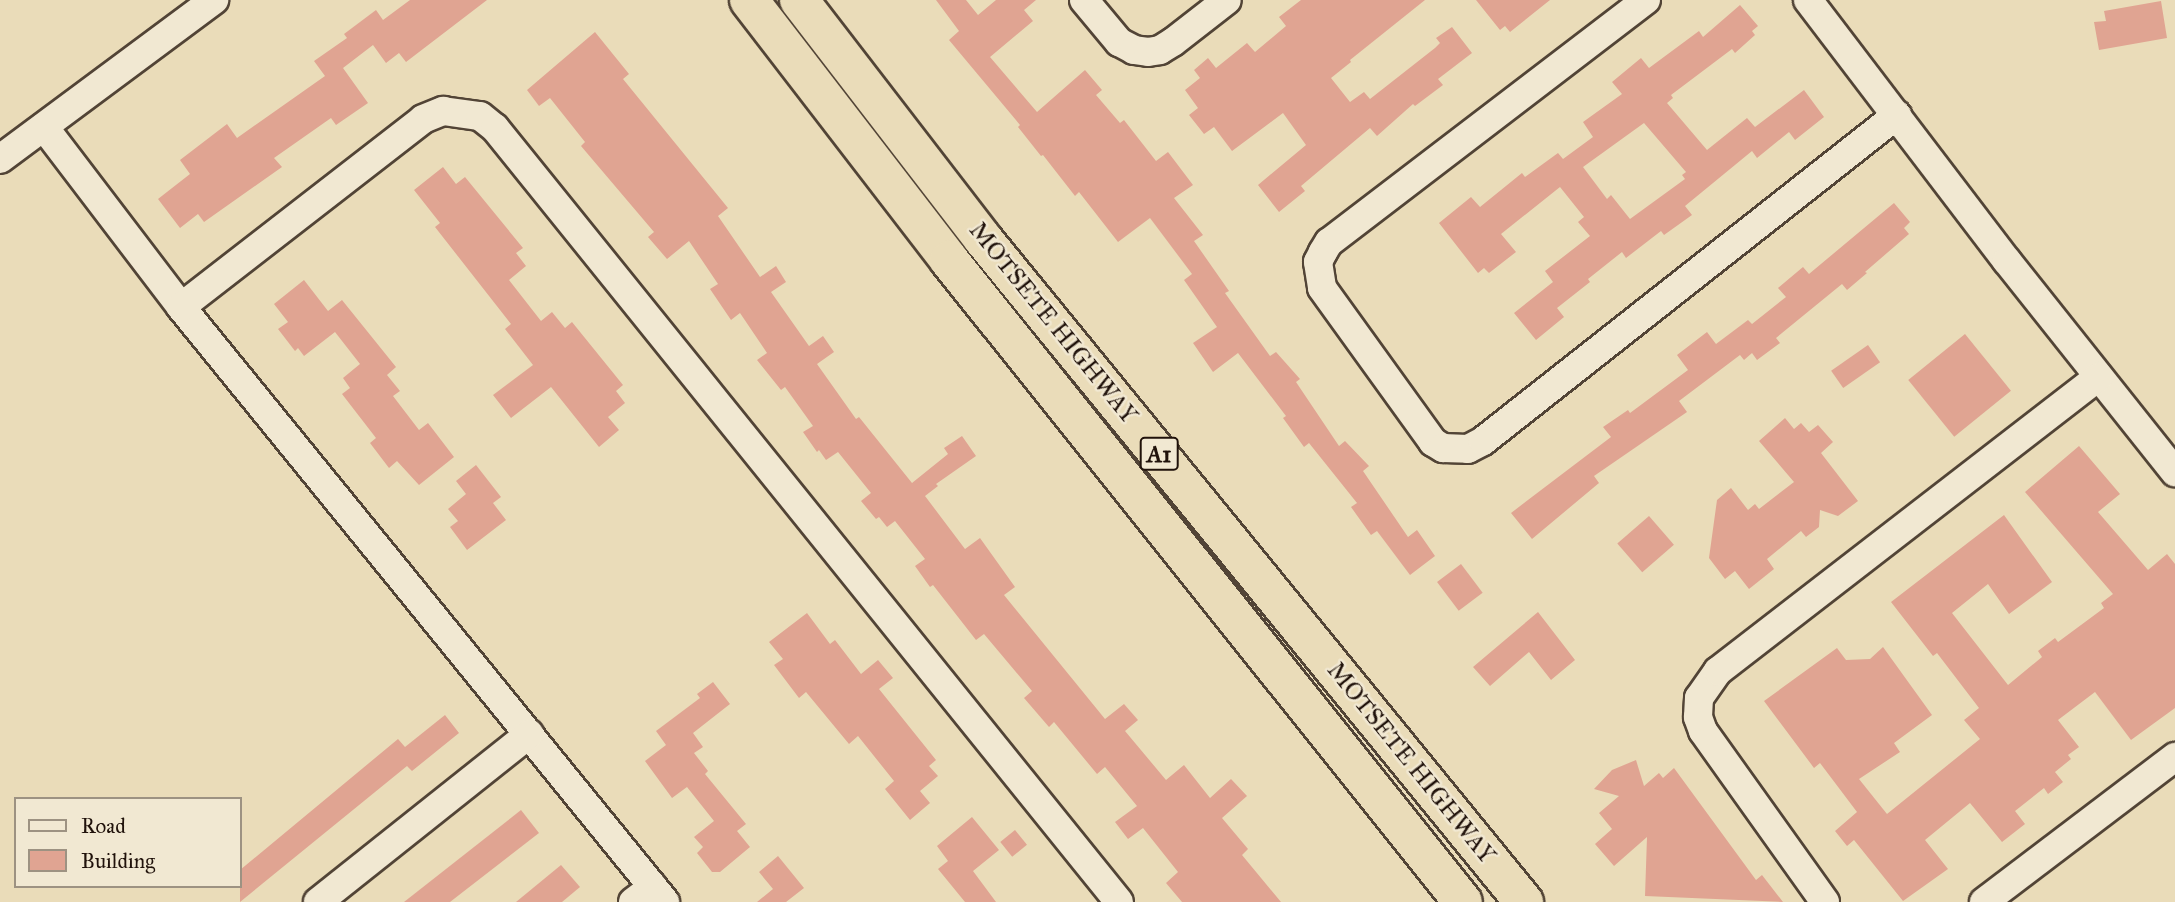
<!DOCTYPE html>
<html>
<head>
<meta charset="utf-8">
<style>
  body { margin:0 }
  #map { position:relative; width:2175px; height:902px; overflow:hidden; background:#eadcb9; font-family:"IM FELL Great Primer",serif }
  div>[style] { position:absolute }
  .building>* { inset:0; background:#e0a492; transform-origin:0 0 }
  .roads { filter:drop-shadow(2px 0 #524436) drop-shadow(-2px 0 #524436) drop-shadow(0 2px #524436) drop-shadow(0 -2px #524436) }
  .minor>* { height:28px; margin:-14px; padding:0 14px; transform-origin:14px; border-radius:14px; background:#f1e8d2 }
  .highway>* { height:38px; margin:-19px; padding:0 19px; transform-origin:19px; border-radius:19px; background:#eadcb9 }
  span { translate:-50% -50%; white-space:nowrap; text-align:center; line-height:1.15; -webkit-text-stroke:5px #f1e8d2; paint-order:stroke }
  .shield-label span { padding:2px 5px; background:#f1e8d2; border:2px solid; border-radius:5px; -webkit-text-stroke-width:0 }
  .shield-label { font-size:23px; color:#20120b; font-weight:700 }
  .street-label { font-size:24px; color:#20120b }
  .legend { position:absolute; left:14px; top:797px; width:228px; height:91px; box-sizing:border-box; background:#f1e8d2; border:2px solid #9d9282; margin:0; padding:9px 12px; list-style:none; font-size:21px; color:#20120b }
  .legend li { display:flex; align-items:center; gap:14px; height:35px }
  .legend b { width:35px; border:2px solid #9d9282 }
</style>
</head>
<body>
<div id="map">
  <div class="building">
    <div style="clip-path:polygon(410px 0,487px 0,406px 62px,399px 53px,386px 63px,373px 45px,343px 68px,368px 103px,336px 125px,331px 118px,274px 158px,282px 167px,204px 222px,198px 214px,180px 228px,158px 199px,190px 174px,180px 160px,227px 124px,237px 138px,325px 76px,314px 61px,347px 38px,344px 34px,376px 10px,383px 20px)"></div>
    <div style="clip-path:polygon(936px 0,966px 0,978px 15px,996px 0,1036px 0,1024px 10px,1033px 21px,990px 57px,1037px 112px,1085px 70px,1102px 90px,1096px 95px,1120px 123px,1124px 120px,1156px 161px,1168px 152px,1193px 185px,1174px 198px,1203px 235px,1194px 241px,1229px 291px,1225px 293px,1270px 356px,1276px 352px,1300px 379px,1296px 382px,1339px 446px,1345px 441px,1369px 466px,1363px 471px,1408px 537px,1417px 530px,1435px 556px,1410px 575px,1377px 531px,1371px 535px,1351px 507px,1357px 503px,1309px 443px,1304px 447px,1283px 418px,1286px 416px,1238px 353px,1213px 372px,1193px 343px,1217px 327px,1184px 280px,1192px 274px,1150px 218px,1118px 242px,1079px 192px,1075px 196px,1043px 155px,1041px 156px,1018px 127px,1020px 125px,949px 40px,959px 31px)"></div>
    <div style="clip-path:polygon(1301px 0,1425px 0,1350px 60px,1351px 62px,1331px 78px,1350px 102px,1364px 92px,1370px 99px,1435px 48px,1440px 43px,1436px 38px,1452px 27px,1472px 53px,1438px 79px,1443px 85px,1415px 106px,1413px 104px,1377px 136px,1370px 128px,1301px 186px,1305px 191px,1279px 212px,1258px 185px,1306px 145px,1283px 113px,1232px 151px,1214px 127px,1204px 134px,1189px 115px,1198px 108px,1185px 90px,1200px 78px,1194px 70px,1208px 58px,1216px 68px,1247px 43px,1255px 52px,1286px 26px,1279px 17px)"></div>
    <div style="clip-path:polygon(1476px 0,1550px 0,1510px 32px,1505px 26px,1500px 30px)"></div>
    <div style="clip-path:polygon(2161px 1px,2167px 38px,2099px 50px,2094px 22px,2106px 21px,2104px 11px)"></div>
    <div style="clip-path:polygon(evenodd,1740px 5px,1758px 26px,1752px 31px,1755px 35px,1735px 53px,1732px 49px,1671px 95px,1673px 98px,1667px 103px,1707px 150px,1747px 118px,1755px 127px,1804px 90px,1824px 117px,1795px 140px,1789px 132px,1757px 158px,1752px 151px,1685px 206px,1692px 215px,1664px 235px,1661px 231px,1626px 258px,1622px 252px,1588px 279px,1590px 282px,1557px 308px,1564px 317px,1536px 340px,1514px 313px,1553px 282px,1545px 271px,1590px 236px,1578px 222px,1584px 217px,1560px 187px,1501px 234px,1516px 252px,1489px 273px,1484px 268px,1478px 273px,1439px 223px,1471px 197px,1480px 207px,1522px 173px,1525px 177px,1558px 153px,1563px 159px,1593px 137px,1583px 122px,1622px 94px,1612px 82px,1641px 58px,1649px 68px,1699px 31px,1703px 37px,1740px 5px,1644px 123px,1686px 172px,1682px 175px,1685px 179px,1630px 219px,1611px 195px,1607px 199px,1583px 167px,1644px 123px)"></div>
    <div style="clip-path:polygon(595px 32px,629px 74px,623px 79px,728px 208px,718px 216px,760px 277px,776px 266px,786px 282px,771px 292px,809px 346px,823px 336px,834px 352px,817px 364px,856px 419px,859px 417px,912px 483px,948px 454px,944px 448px,962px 436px,976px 456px,936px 484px,938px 486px,925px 496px,965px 549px,980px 538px,1015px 587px,1004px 595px,1105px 719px,1124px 704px,1138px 720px,1125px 731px,1166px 780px,1184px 765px,1210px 798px,1231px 779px,1247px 796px,1222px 818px,1248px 849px,1242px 855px,1281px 902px,1182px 902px,1166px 883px,1178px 872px,1143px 828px,1128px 839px,1115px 822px,1137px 806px,1105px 767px,1097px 774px,1054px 722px,1049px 727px,1024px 698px,1032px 691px,984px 634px,976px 640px,933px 585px,930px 587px,915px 566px,925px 559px,895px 521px,887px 527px,879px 517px,876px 519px,861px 501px,871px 493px,838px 452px,826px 460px,819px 450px,817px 452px,803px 432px,813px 426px,785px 387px,781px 390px,757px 360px,767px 353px,740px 313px,731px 320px,710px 289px,718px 284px,689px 241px,667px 259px,648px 237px,654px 232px,581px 146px,585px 142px,550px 98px,539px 106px,527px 90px)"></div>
    <div style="clip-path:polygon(443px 167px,456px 184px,465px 177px,523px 248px,516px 253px,526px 266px,509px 280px,541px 321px,552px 312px,565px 328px,572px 322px,623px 385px,616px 391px,625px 403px,608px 417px,619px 430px,599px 447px,551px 387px,511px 418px,493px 395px,533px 365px,505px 329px,511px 324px,435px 227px,440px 223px,414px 190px)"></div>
    <div style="clip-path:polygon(1894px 203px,1910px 222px,1904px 228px,1909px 234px,1865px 272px,1867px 273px,1847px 290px,1842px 284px,1776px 338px,1780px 343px,1757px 360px,1752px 353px,1744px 360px,1740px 355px,1679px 401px,1687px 412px,1594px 476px,1599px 483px,1532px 539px,1511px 513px,1611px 437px,1603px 427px,1628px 410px,1630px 413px,1688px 370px,1677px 355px,1707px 332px,1716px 344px,1748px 320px,1752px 324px,1786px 297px,1778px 288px,1803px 267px,1809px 274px)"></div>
    <div style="clip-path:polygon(304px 280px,328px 311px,342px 300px,396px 367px,387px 375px,400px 391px,393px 396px,419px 430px,428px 423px,454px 457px,419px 485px,397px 461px,389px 468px,370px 443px,376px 438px,342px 394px,350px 388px,343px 378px,360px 364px,335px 332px,304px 356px,298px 348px,295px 351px,278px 329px,288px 322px,274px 304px)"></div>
    <div style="left:1965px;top:334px;width:73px;height:73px;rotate:51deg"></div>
    <div style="left:1868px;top:345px;width:21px;height:45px;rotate:55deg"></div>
    <div style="clip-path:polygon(1785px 418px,1794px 429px,1801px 423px,1809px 432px,1818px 425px,1833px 442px,1821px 453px,1858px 501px,1838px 516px,1820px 510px,1819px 527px,1806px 537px,1801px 531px,1767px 559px,1774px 569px,1749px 589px,1735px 571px,1725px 579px,1709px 558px,1717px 500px,1731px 488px,1748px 510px,1755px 504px,1759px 509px,1794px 482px,1759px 441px)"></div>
    <div style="clip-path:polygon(2079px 446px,2120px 494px,2098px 512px,2148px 570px,2167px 554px,2175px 564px,2175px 708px,2131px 740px,2095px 692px,2058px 720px,2079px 747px,2068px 755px,2071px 759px,2055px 772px,2063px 782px,2048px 794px,2044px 788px,2015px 811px,2025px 824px,2002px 842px,1970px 803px,1925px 840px,1948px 869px,1903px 901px,1854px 840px,1847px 846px,1835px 831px,1857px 812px,1820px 763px,1814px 768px,1764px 701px,1837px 648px,1846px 660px,1870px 659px,1883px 647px,1932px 715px,1894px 743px,1900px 752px,1859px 779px,1887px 814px,1980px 739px,1964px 720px,1979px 708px,1937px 653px,1933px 656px,1891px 602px,2004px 515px,2052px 582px,2009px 614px,1988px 584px,1952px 613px,2008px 685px,2042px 657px,2038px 651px,2055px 638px,2058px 642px,2104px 608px,2101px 603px,2113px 594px,2025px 492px)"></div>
    <div style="clip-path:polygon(476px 465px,501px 497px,493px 503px,506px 520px,467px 550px,450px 527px,458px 521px,448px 509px,466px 494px,456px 481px)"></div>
    <div style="left:1649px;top:516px;width:38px;height:42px;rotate:49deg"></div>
    <div style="left:1461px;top:564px;width:36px;height:30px;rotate:53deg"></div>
    <div style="clip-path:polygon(1538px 612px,1575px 660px,1551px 680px,1529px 652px,1490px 686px,1473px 667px)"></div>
    <div style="clip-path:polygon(807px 613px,830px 644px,835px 640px,861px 674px,878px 660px,893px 678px,879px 689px,936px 760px,929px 766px,938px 776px,920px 791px,930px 803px,910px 820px,885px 789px,894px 781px,858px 736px,849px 744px,806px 692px,799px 698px,774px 665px,783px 659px,769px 642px)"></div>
    <div style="clip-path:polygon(713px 682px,730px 704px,693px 733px,703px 747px,694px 753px,708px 771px,705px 774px,746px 824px,737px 831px,750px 847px,720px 872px,712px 872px,697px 853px,703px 847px,694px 837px,714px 821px,687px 787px,672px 798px,645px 761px,666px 745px,656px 731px,700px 698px,697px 694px)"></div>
    <div style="clip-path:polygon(445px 715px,459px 733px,412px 771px,407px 766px,240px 902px,240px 870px,398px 739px,405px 747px)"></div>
    <div style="clip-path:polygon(1636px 760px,1644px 786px,1659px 773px,1663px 778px,1674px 768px,1756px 880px,1762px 875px,1783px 902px,1645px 896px,1647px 837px,1614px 866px,1595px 844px,1612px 829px,1599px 813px,1619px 796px,1594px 789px,1612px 770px)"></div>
    <div style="clip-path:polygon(521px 810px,539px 833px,450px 902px,404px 902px)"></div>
    <div style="clip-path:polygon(972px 817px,999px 850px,973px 871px,996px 902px,965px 902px,938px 869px,948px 861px,937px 846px)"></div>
    <div style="left:1015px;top:830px;width:19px;height:19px;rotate:51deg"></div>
    <div style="clip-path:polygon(778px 856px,804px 888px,786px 902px,757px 902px,773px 889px,759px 872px)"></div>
    <div style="clip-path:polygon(561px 865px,580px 887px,562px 902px,516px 902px)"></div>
  </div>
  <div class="roads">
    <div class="minor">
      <div style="left:1084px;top:0;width:55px;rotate:50.2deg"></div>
      <div style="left:1119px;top:42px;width:17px;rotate:28deg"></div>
      <div style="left:1134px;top:50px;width:14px;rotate:8deg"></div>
      <div style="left:1148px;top:52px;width:12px;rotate:-9deg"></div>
      <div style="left:1160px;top:50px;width:15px;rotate:-32deg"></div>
      <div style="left:1173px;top:42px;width:68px;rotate:-37.9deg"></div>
      <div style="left:1646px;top:0;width:399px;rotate:142.6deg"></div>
      <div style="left:1329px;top:242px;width:12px;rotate:121deg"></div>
      <div style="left:1323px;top:252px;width:11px;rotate:117deg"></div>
      <div style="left:1318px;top:262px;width:26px;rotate:81deg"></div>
      <div style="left:1322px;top:288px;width:190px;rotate:54.2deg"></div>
      <div style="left:1433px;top:442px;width:12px;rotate:31deg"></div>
      <div style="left:1443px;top:448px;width:25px;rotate:2deg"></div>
      <div style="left:1468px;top:449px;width:17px;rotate:-28deg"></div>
      <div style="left:1483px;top:441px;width:527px;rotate:-38.22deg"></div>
      <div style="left:1808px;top:0;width:328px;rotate:52.7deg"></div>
      <div style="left:2007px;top:261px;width:270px;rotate:51.5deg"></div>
      <div style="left:44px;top:127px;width:226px;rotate:52.7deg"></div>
      <div style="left:181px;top:307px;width:767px;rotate:50.87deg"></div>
      <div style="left:0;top:159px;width:267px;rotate:-36.6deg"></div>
      <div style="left:181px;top:307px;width:306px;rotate:-37.8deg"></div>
      <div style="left:423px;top:119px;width:22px;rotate:-22deg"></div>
      <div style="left:443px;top:111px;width:37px;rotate:8deg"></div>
      <div style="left:480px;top:116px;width:19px;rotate:39deg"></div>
      <div style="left:495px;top:128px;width:994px;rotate:51.12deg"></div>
      <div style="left:318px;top:902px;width:270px;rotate:-38.5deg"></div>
      <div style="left:633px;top:902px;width:25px;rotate:-37deg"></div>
      <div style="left:1825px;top:902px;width:210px;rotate:-125.5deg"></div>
      <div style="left:1703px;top:731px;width:15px;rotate:-110deg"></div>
      <div style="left:1698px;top:717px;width:19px;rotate:-87deg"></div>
      <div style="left:1699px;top:698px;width:33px;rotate:-55deg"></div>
      <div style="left:1718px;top:671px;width:481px;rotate:-37.7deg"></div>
      <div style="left:1984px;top:902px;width:240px;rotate:-37.2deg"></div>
    </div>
    <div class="highway">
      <div style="left:749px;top:0;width:328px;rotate:52.4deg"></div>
      <div style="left:949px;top:260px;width:822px;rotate:51.32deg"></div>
      <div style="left:799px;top:0;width:302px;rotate:52.4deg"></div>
      <div style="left:983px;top:239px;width:856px;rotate:50.79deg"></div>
    </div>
  </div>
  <div class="shield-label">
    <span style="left:1159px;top:454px">A1</span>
  </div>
  <div class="street-label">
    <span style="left:1053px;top:323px;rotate:51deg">MOTSETE HIGHWAY</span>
    <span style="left:1411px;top:763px;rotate:51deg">MOTSETE HIGHWAY</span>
  </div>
  <ul class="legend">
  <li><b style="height:9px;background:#f1e8d2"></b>Road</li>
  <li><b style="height:19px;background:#e0a492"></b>Building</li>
  </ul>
</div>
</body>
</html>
